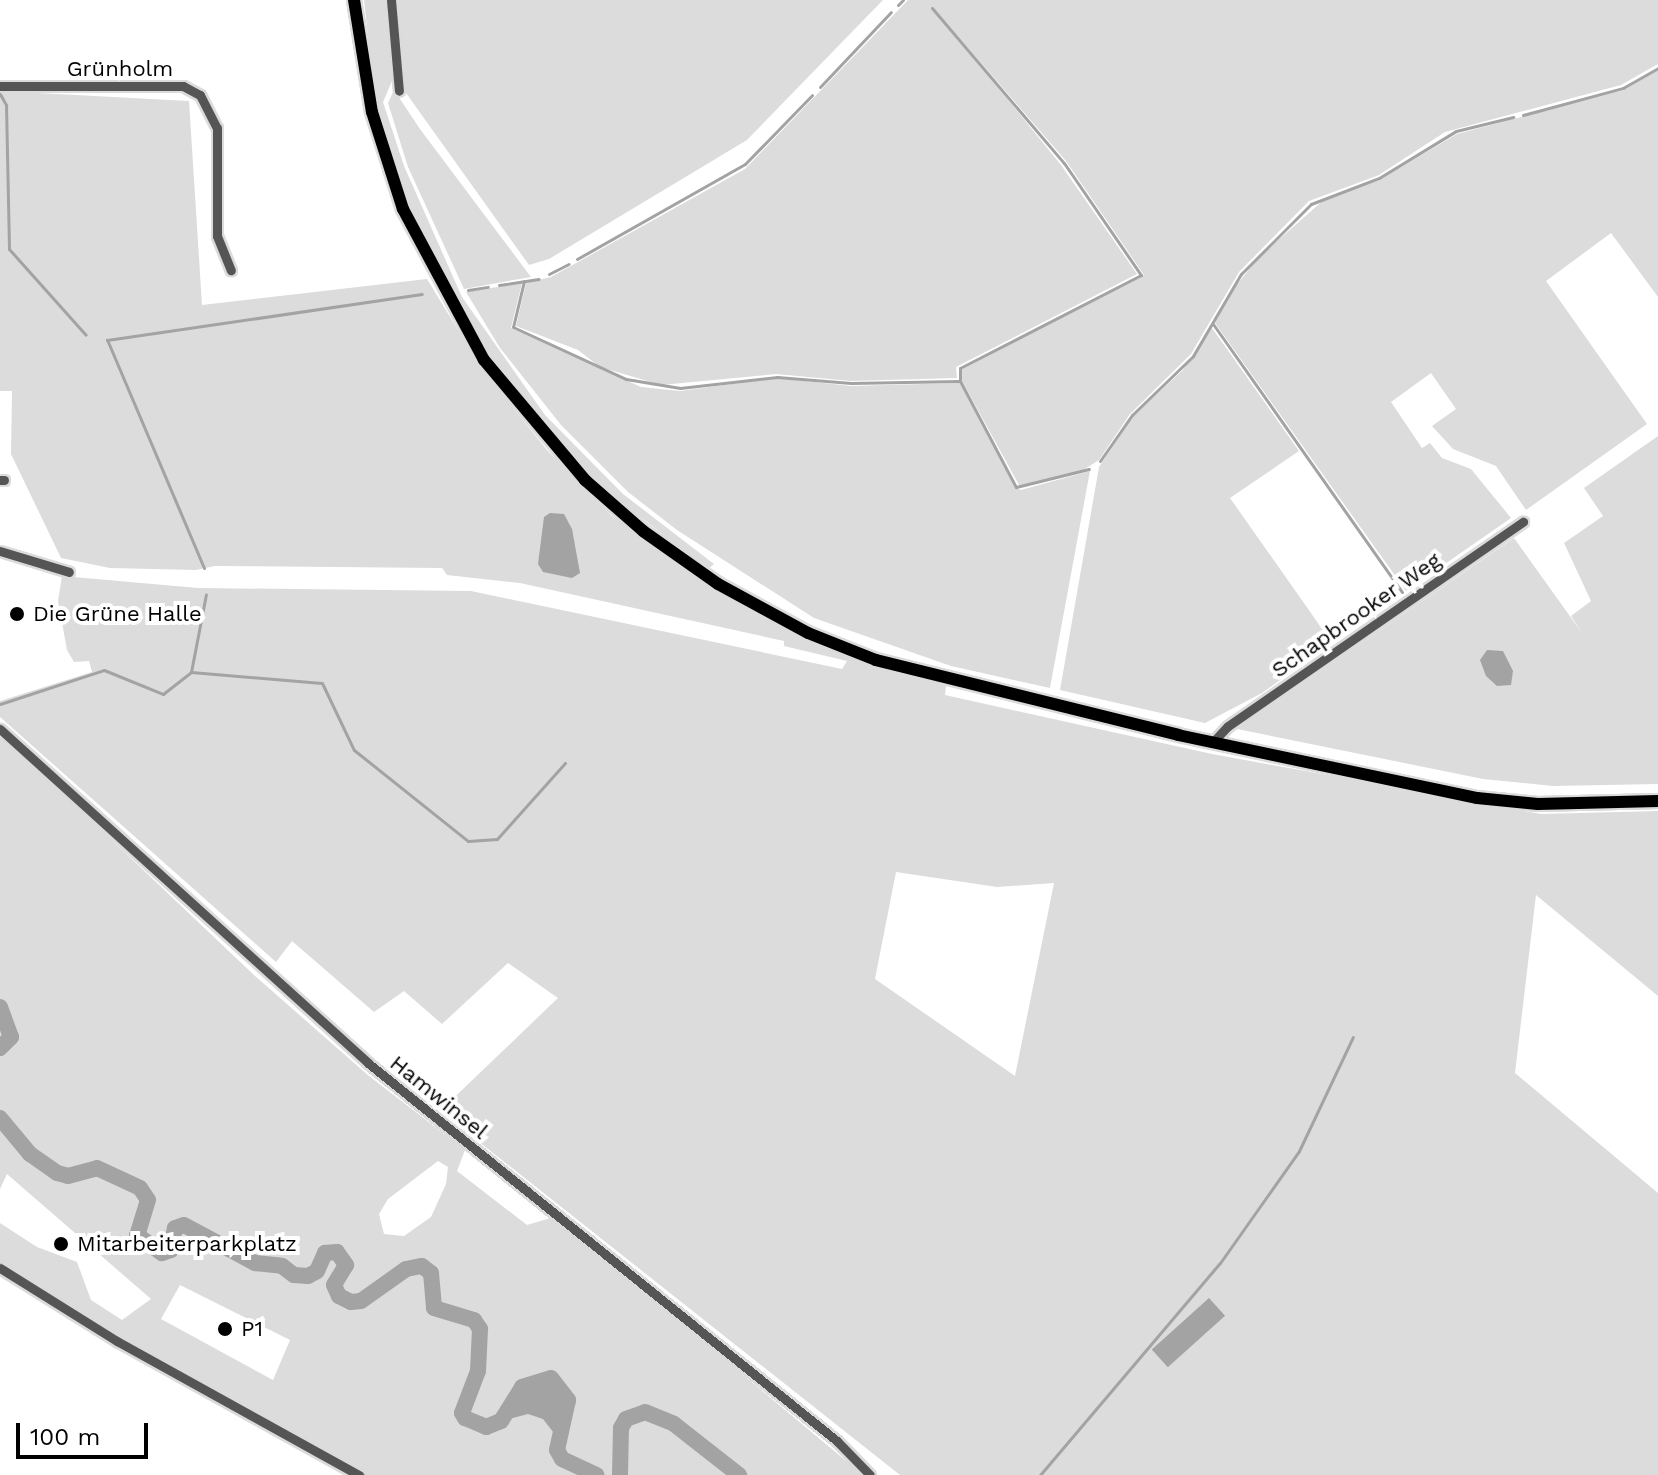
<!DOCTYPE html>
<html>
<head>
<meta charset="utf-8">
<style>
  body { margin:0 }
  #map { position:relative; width:1658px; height:1475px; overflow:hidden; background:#fff; font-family:"Work Sans",sans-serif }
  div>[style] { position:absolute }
  .green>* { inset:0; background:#dcdcdc }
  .water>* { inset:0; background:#a3a3a3; transform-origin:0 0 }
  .stream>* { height:3px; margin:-1.5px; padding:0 1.5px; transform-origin:1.5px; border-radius:1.5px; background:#a3a3a3 }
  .river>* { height:16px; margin:-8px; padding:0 8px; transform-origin:8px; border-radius:8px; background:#a3a3a3 }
  .roads { filter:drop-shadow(2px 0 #dbdbdb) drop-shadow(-2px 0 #dbdbdb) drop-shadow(0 2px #dbdbdb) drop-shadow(0 -2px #dbdbdb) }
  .minor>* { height:9px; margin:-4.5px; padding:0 4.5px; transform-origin:4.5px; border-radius:4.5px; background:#555 }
  .major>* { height:12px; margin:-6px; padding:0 6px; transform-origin:6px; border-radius:6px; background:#000 }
  .dots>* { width:22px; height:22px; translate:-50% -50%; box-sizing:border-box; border:4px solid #fff; border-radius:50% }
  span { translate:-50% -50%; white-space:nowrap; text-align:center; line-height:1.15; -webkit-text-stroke:8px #fff; paint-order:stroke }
  .street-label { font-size:22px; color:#000 }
  .poi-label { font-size:22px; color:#000 }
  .left { translate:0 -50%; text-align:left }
  .scale { position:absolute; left:16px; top:1423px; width:132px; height:36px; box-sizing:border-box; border:4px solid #000; border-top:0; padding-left:10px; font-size:24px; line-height:28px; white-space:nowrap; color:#000; -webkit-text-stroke:6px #fff; paint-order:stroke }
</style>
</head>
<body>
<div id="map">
  <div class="green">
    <div style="clip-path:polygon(364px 0,388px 0,392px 81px,383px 102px,404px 166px,462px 297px,545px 415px,623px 494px,714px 564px,708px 569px,617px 499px,562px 446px,487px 351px,455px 300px,410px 206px,376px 110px)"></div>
    <div style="clip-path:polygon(398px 0,883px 0,747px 140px,549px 259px,529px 265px,406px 93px,399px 62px)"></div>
    <div style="clip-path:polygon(908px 0,1658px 0,1658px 64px,1621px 85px,1445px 132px,1379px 175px,1309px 201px,1239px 272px,1191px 354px,1130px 414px,1099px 460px,1080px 472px,1020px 487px,962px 381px,961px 370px,1144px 275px,1066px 161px,932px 6px,1061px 165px,1137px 274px,956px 367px,957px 378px,851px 381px,776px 374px,661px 385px,600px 367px,578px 350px,516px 326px,526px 283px,551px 277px,745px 169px)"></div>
    <div style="clip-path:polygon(1658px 70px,1658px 297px,1611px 233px,1546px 281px,1647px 424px,1526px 510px,1496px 466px,1453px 449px,1432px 426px,1456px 409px,1431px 373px,1391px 402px,1422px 448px,1430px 443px,1442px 458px,1471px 469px,1511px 518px,1406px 591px,1215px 323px,1231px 292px,1259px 257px,1326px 198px,1379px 180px,1457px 134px,1624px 90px)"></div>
    <div style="clip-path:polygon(394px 90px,420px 129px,531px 277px,464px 289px,408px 167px,388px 103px)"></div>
    <div style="clip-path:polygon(evenodd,0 91px,189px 101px,202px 305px,427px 279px,483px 371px,547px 450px,611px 515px,720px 593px,781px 627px,877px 666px,946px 686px,945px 695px,1212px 754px,1541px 814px,1658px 811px,1658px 996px,1536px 895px,1515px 1073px,1658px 1193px,1658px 1475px,900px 1475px,440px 1111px,558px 998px,508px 963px,442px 1024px,404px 991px,374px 1012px,292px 941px,276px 962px,0 717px,0 701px,92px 672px,89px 661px,74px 662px,67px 650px,58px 601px,62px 576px,198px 588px,471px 591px,842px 669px,847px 661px,784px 646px,784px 641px,520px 583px,447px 575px,442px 568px,215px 566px,196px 570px,110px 568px,61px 558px,11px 454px,12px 391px,0 391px,0 91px,896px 872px,997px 887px,1054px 883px,1015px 1076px,875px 979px,896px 872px)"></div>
    <div style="clip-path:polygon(522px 283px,511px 328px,641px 387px,680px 391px,777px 378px,851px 386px,960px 383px,1015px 487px,1021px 490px,1090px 471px,1050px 688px,951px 666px,814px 618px,677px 530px,628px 492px,561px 425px,500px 348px,466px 292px)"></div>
    <div style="clip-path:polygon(1212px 328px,1299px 451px,1230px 498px,1332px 643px,1262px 693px,1205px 723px,1060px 690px,1099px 467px,1133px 416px,1182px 371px)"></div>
    <div style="clip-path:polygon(1658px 436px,1658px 784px,1553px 786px,1483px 779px,1237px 729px,1514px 538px,1582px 633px,1571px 616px,1591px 601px,1564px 543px,1603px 516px,1584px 488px)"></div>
    <div style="clip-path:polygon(evenodd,0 734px,255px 976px,369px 1076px,465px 1150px,457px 1171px,527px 1225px,554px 1217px,863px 1475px,359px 1475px,0 1268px,0 1223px,37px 1247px,77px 1262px,91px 1300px,122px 1320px,151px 1299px,7px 1174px,0 1189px,0 734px,438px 1161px,448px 1167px,446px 1184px,431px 1217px,404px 1236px,384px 1234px,379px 1214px,388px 1199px,438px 1161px,0 734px,180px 1285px,290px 1340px,273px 1380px,161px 1319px,180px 1285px)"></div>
  </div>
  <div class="water">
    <div style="clip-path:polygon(550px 513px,564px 514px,572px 529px,580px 573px,572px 578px,543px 572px,538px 564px,544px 517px)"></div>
    <div style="clip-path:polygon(1487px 650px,1503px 651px,1513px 671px,1511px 685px,1497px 686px,1486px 676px,1480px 660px)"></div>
    <div style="left:1209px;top:1298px;width:24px;height:77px;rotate:48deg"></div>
    <div style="clip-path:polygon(551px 1378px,568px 1400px,567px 1421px,557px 1437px,543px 1419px,528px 1414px,501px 1421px,522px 1387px)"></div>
  </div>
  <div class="stream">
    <div style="left:898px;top:5px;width:7px;rotate:-45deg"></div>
    <div style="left:932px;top:8px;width:204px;rotate:49.6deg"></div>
    <div style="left:1064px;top:163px;width:136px;rotate:55.5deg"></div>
    <div style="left:1141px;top:275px;width:203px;rotate:152.8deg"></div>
    <div style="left:960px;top:368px;width:13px;rotate:90deg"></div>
    <div style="left:820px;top:87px;width:103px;rotate:-46.6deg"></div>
    <div style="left:0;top:94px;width:13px;rotate:61deg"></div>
    <div style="left:6px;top:105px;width:144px;rotate:88.8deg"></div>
    <div style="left:9px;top:249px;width:115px;rotate:48.2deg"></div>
    <div style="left:1523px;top:115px;width:104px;rotate:-15.1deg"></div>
    <div style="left:1623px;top:88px;width:40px;rotate:-29.7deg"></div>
    <div style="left:577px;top:259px;width:193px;rotate:-29.5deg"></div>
    <div style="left:745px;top:164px;width:96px;rotate:-45.8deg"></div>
    <div style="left:549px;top:274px;width:22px;rotate:-27deg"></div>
    <div style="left:524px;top:281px;width:47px;rotate:103.4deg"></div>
    <div style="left:513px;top:327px;width:124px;rotate:24.7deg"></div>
    <div style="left:626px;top:379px;width:55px;rotate:9.5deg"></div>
    <div style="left:680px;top:388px;width:98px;rotate:-6.5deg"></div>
    <div style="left:777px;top:377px;width:74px;rotate:4.6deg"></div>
    <div style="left:851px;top:383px;width:109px;rotate:-1.1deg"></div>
    <div style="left:960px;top:381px;width:120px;rotate:62.2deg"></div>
    <div style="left:1016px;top:487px;width:75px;rotate:-13.9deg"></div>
    <div style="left:499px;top:285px;width:40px;rotate:-8.5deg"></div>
    <div style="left:468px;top:290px;width:20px;rotate:-9deg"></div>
    <div style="left:1213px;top:324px;width:328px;rotate:54.8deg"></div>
    <div style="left:1100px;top:461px;width:56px;rotate:-55.2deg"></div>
    <div style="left:1132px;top:415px;width:85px;rotate:-44deg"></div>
    <div style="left:1193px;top:356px;width:95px;rotate:-59.7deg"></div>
    <div style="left:1241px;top:274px;width:99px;rotate:-45deg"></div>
    <div style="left:1311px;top:204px;width:73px;rotate:-20.9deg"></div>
    <div style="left:1379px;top:178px;width:90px;rotate:-31.4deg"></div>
    <div style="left:1456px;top:131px;width:59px;rotate:-13.8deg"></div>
    <div style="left:204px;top:568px;width:248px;rotate:-113deg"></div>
    <div style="left:107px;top:340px;width:318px;rotate:-8.3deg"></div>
    <div style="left:191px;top:672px;width:131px;rotate:4.8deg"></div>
    <div style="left:322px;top:683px;width:74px;rotate:64.5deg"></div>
    <div style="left:354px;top:750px;width:146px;rotate:38.6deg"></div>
    <div style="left:468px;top:841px;width:29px;rotate:-4deg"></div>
    <div style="left:497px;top:839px;width:102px;rotate:-48.2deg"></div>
    <div style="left:0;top:704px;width:109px;rotate:-18.1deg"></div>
    <div style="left:104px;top:670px;width:64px;rotate:22.1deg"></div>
    <div style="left:163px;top:694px;width:36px;rotate:-38deg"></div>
    <div style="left:191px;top:672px;width:79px;rotate:-79.1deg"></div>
    <div style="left:1040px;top:1475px;width:278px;rotate:-49.7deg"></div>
    <div style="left:1220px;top:1263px;width:137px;rotate:-54.8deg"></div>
    <div style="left:1299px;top:1151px;width:126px;rotate:-64.7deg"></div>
  </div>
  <div class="river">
    <div style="left:0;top:1007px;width:32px;rotate:70deg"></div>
    <div style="left:11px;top:1037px;width:16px;rotate:135deg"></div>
    <div style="left:0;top:1118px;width:47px;rotate:50.2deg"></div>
    <div style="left:30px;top:1154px;width:33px;rotate:35deg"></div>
    <div style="left:57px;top:1173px;width:11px;rotate:15deg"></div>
    <div style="left:68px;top:1176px;width:30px;rotate:-15deg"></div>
    <div style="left:97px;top:1168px;width:47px;rotate:24.9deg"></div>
    <div style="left:140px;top:1188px;width:14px;rotate:56deg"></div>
    <div style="left:148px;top:1200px;width:37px;rotate:107deg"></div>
    <div style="left:137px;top:1235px;width:31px;rotate:36deg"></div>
    <div style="left:162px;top:1253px;width:9px;rotate:-18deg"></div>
    <div style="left:171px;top:1250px;width:22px;rotate:-80deg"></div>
    <div style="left:175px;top:1228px;width:9px;rotate:-18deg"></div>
    <div style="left:184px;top:1225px;width:81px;rotate:28.2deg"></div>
    <div style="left:255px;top:1263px;width:27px;rotate:6deg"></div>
    <div style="left:282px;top:1266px;width:15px;rotate:37deg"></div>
    <div style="left:294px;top:1275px;width:14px;rotate:4deg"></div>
    <div style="left:308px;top:1276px;width:10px;rotate:-29deg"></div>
    <div style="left:317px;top:1271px;width:20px;rotate:-66deg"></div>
    <div style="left:325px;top:1253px;width:12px;rotate:-5deg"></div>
    <div style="left:337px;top:1252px;width:16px;rotate:55deg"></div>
    <div style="left:346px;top:1265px;width:23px;rotate:121deg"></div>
    <div style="left:334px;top:1285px;width:12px;rotate:66deg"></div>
    <div style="left:339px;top:1296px;width:13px;rotate:27deg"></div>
    <div style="left:351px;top:1302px;width:10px;rotate:-6deg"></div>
    <div style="left:361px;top:1301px;width:55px;rotate:-35.4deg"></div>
    <div style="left:406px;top:1269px;width:16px;rotate:-11deg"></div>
    <div style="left:422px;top:1266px;width:11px;rotate:38deg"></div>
    <div style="left:431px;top:1273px;width:35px;rotate:85deg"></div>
    <div style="left:434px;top:1308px;width:42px;rotate:16.7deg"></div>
    <div style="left:474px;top:1320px;width:11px;rotate:56deg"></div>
    <div style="left:480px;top:1329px;width:42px;rotate:92.7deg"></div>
    <div style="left:478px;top:1371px;width:45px;rotate:110.9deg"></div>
    <div style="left:462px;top:1413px;width:6px;rotate:59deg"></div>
    <div style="left:465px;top:1418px;width:23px;rotate:23deg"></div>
    <div style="left:486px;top:1427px;width:16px;rotate:-22deg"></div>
    <div style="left:501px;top:1421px;width:40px;rotate:-58deg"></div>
    <div style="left:522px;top:1387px;width:30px;rotate:-17deg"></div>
    <div style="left:551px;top:1378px;width:28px;rotate:52deg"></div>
    <div style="left:568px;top:1400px;width:51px;rotate:102.4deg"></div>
    <div style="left:557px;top:1450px;width:10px;rotate:61deg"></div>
    <div style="left:562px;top:1459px;width:38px;rotate:25deg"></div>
    <div style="left:620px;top:1475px;width:47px;rotate:-88.8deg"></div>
    <div style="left:621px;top:1428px;width:10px;rotate:-61deg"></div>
    <div style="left:626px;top:1419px;width:20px;rotate:-20deg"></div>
    <div style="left:645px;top:1412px;width:31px;rotate:22deg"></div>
    <div style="left:674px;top:1424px;width:83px;rotate:38.1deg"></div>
  </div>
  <div class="roads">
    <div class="minor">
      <div style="left:391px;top:0;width:91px;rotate:85deg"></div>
      <div style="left:0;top:86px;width:183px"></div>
      <div style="left:183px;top:86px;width:19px;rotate:28deg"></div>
      <div style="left:200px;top:95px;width:37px;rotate:63deg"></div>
      <div style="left:217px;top:128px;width:108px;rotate:90deg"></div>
      <div style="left:217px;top:236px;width:37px;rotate:68deg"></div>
      <div style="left:0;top:480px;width:4px"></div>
      <div style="left:0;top:551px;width:72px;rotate:16.9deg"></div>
      <div style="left:0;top:729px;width:497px;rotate:42.2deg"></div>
      <div style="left:368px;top:1063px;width:602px;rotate:38.87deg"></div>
      <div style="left:837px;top:1441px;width:47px;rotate:45.9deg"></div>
      <div style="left:1212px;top:743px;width:23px;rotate:-47deg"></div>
      <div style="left:1228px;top:726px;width:359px;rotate:-34.7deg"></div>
      <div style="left:0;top:1268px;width:138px;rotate:32deg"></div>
      <div style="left:117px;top:1341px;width:277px;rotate:29deg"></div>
    </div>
    <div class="major">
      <div style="left:354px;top:0;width:113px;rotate:80.9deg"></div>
      <div style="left:372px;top:112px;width:102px;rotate:72.3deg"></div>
      <div style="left:403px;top:209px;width:171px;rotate:61.8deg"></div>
      <div style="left:484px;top:360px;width:157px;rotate:49.9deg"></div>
      <div style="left:585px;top:480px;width:77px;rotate:41.3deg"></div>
      <div style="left:643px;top:531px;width:92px;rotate:35.2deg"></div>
      <div style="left:718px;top:584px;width:102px;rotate:28.6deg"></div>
      <div style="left:808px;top:633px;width:73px;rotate:21.7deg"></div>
      <div style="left:876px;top:660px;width:311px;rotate:13.9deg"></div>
      <div style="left:1178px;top:735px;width:306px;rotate:11.9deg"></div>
      <div style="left:1477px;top:798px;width:61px;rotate:5.6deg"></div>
      <div style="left:1538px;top:804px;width:120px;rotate:-1.4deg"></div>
    </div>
  </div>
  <div class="dots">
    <div style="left:17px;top:614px;background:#000"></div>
    <div style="left:61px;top:1244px;background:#000"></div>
    <div style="left:225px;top:1329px;background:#000"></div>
  </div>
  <div class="street-label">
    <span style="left:120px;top:69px">Grünholm</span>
    <span style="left:1356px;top:615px;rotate:-35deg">Schapbrooker Weg</span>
    <span style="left:439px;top:1097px;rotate:39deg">Hamwinsel</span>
  </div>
  <div class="poi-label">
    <span class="left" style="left:33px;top:614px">Die Grüne Halle</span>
    <span class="left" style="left:77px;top:1244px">Mitarbeiterparkplatz</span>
    <span class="left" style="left:241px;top:1329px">P1</span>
  </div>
  <div class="scale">100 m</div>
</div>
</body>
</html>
